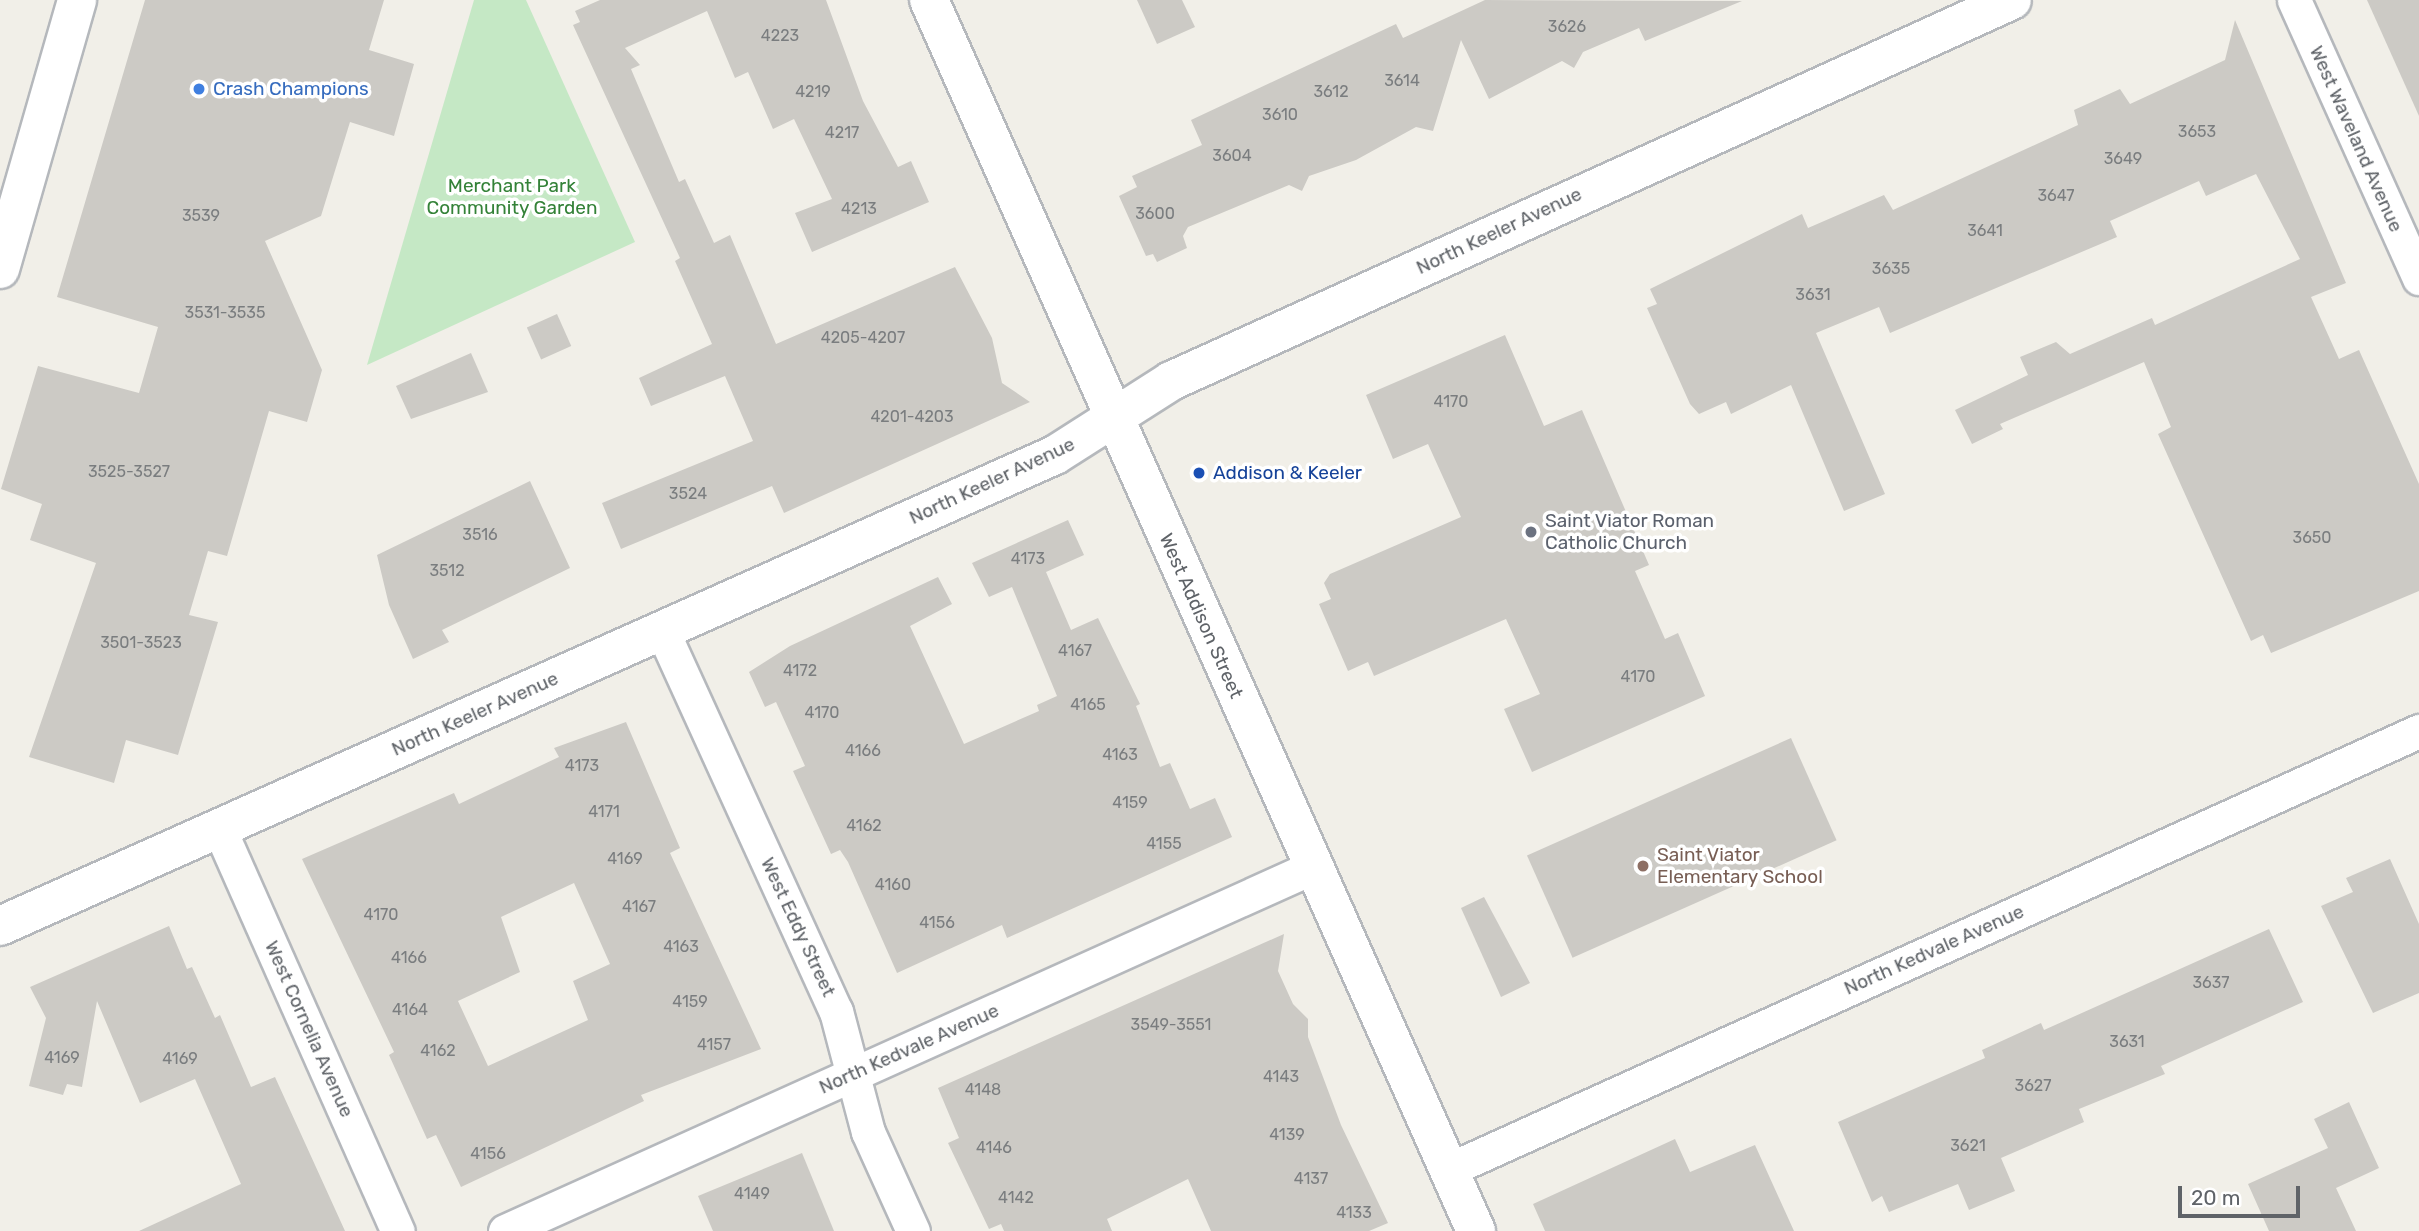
<!DOCTYPE html>
<html>
<head>
<meta charset="utf-8">
<style>
  body { margin:0 }
  #map { position:relative; width:2419px; height:1231px; overflow:hidden; background:#f1efe8; font-family:Rubik,sans-serif }
  div>[style] { position:absolute }
  .green>* { inset:0; background:#c5e8c5 }
  .building>* { inset:0; background:#cccac5; transform-origin:0 0 }
  .roads { filter:drop-shadow(2px 0 #b5b8bc) drop-shadow(-2px 0 #b5b8bc) drop-shadow(0 2px #b5b8bc) drop-shadow(0 -2px #b5b8bc) }
  .street>* { height:33px; margin:-16.5px; padding:0 16.5px; transform-origin:16.5px; border-radius:16.5px; background:#fff }
  .secondary>* { height:38px; margin:-19px; padding:0 19px; transform-origin:19px; border-radius:19px; background:#fff }
  .dots>* { width:19px; height:19px; translate:-50% -50%; box-sizing:border-box; border:4px solid #fff; border-radius:50% }
  span { translate:-50% -50%; white-space:nowrap; text-align:center; line-height:1.15; -webkit-text-stroke:7px #fff; paint-order:stroke }
  .number-label { font-size:16px; color:#7a7d7f }
  .number-label span { -webkit-text-stroke-width:0 }
  .shop-label { font-size:19px; color:#366cbe }
  .left { translate:0 -50%; text-align:left }
  .street-label { font-size:19px; color:#5f6368 }
  .park-label { font-size:19px; color:#348238 }
  .transit-label { font-size:19px; color:#164399 }
  .worship-label { font-size:19px; color:#5b616d }
  .education-label { font-size:19px; color:#785e54 }
  .scale { position:absolute; left:2178px; top:1186px; width:122px; height:32px; box-sizing:border-box; border:4px solid #5f6368; border-top:0; padding-left:9px; font-size:21px; line-height:24px; white-space:nowrap; color:#5f6368; -webkit-text-stroke:5px #fff; paint-order:stroke }
</style>
</head>
<body>
<div id="map">
  <div class="green">
    <div style="clip-path:polygon(474px 0,526px 0,635px 242px,367px 365px)"></div>
  </div>
  <div class="building">
    <div style="clip-path:polygon(145px 0,384px 0,369px 50px,414px 64px,394px 136px,350px 122px,321px 216px,265px 241px,322px 370px,307px 422px,269px 411px,227px 556px,208px 551px,189px 615px,218px 622px,178px 755px,126px 740px,114px 783px,29px 757px,96px 563px,30px 540px,42px 504px,1px 489px,38px 366px,139px 393px,158px 327px,57px 297px)"></div>
    <div style="clip-path:polygon(600px 0,826px 0,863px 101px,898px 167px,911px 161px,929px 202px,812px 252px,795px 213px,832px 199px,794px 119px,773px 129px,748px 72px,735px 78px,707px 11px,625px 48px,640px 65px,631px 69px,679px 182px,685px 179px,714px 243px,730px 235px,776px 344px,955px 267px,992px 338px,1002px 383px,1030px 402px,784px 513px,772px 486px,621px 549px,602px 503px,753px 441px,725px 376px,651px 406px,639px 378px,712px 344px,675px 261px,680px 258px,573px 25px,580px 22px,575px 11px)"></div>
    <div style="clip-path:polygon(1137px 0,1182px 0,1195px 27px,1157px 44px)"></div>
    <div style="clip-path:polygon(1485px 0,1742px 1px,1645px 41px,1639px 28px,1583px 52px,1574px 68px,1562px 61px,1489px 99px,1461px 40px,1433px 131px,1416px 127px,1356px 160px,1309px 176px,1302px 191px,1289px 185px,1188px 227px,1183px 236px,1187px 248px,1157px 262px,1153px 254px,1146px 256px,1119px 196px,1137px 187px,1132px 176px,1202px 145px,1191px 120px,1396px 24px,1403px 38px)"></div>
    <div style="clip-path:polygon(2367px 0,2419px 0,2419px 116px)"></div>
    <div style="clip-path:polygon(2235px 20px,2346px 283px,2311px 297px,2339px 359px,2359px 350px,2419px 484px,2419px 591px,2271px 653px,2263px 635px,2251px 641px,2158px 434px,2171px 427px,2144px 362px,2000px 424px,2003px 429px,1972px 444px,1955px 410px,2028px 375px,2020px 357px,2056px 342px,2070px 354px,2152px 318px,2155px 325px,2300px 259px,2256px 174px,2206px 196px,2199px 181px,2110px 221px,2117px 237px,1890px 333px,1879px 307px,1816px 333px,1885px 494px,1844px 511px,1791px 385px,1731px 414px,1726px 402px,1699px 414px,1690px 404px,1647px 308px,1657px 304px,1650px 289px,1802px 214px,1808px 228px,1884px 195px,1893px 210px,2078px 125px,2074px 110px,2120px 89px,2130px 104px,2195px 74px,2225px 60px)"></div>
    <div style="left:557px;top:314px;width:35px;height:33px;rotate:66deg"></div>
    <div style="clip-path:polygon(1505px 335px,1544px 426px,1582px 410px,1649px 565px,1635px 571px,1665px 639px,1678px 633px,1705px 696px,1532px 772px,1504px 709px,1540px 694px,1506px 619px,1374px 676px,1368px 662px,1348px 671px,1319px 604px,1331px 599px,1324px 583px,1330px 574px,1461px 517px,1428px 444px,1393px 459px,1366px 395px)"></div>
    <div style="clip-path:polygon(471px 353px,488px 392px,411px 419px,396px 386px)"></div>
    <div style="clip-path:polygon(530px 481px,570px 568px,442px 630px,449px 642px,413px 659px,389px 605px,377px 555px)"></div>
    <div style="clip-path:polygon(1068px 520px,1084px 555px,1046px 572px,1071px 630px,1098px 618px,1140px 704px,1136px 706px,1160px 767px,1170px 763px,1190px 809px,1215px 798px,1232px 837px,1007px 938px,1002px 925px,897px 973px,848px 862px,840px 850px,831px 854px,793px 771px,805px 766px,776px 702px,765px 707px,749px 672px,790px 646px,938px 577px,952px 604px,910px 626px,964px 744px,1039px 711px,1037px 705px,1057px 696px,1012px 587px,989px 597px,972px 563px)"></div>
    <div style="clip-path:polygon(evenodd,626px 722px,680px 848px,670px 853px,761px 1049px,641px 1095px,644px 1101px,461px 1187px,436px 1135px,427px 1139px,389px 1055px,394px 1052px,302px 859px,454px 793px,459px 804px,559px 757px,554px 748px,626px 722px,574px 883px,610px 964px,573px 981px,588px 1020px,488px 1066px,458px 1001px,520px 972px,501px 917px,574px 883px)"></div>
    <div style="left:1791px;top:738px;width:112px;height:289px;rotate:66deg"></div>
    <div style="clip-path:polygon(2390px 859px,2419px 924px,2419px 993px,2373px 1013px,2321px 906px,2353px 892px,2346px 878px)"></div>
    <div style="clip-path:polygon(1484px 897px,1530px 983px,1501px 997px,1461px 908px)"></div>
    <div style="clip-path:polygon(169px 926px,187px 969px,192px 967px,215px 1018px,220px 1015px,251px 1087px,275px 1077px,345px 1231px,139px 1231px,241px 1184px,195px 1079px,140px 1103px,97px 1001px,82px 1087px,67px 1084px,63px 1095px,29px 1086px,46px 1018px,30px 987px)"></div>
    <div style="clip-path:polygon(2269px 929px,2303px 1002px,2161px 1066px,2165px 1074px,2079px 1109px,2084px 1122px,2001px 1158px,2015px 1191px,1969px 1210px,1958px 1184px,1889px 1212px,1882px 1196px,1872px 1202px,1838px 1122px,1985px 1058px,1982px 1050px,2041px 1023px,2044px 1030px)"></div>
    <div style="clip-path:polygon(1284px 934px,1278px 971px,1293px 1004px,1308px 1019px,1308px 1037px,1341px 1125px,1388px 1223px,1369px 1231px,1211px 1231px,1188px 1179px,1107px 1219px,1112px 1231px,1004px 1231px,1001px 1224px,989px 1229px,948px 1143px,959px 1138px,938px 1088px)"></div>
    <div style="clip-path:polygon(2349px 1102px,2379px 1168px,2336px 1188px,2356px 1231px,2269px 1231px,2248px 1184px,2328px 1148px,2314px 1119px)"></div>
    <div style="clip-path:polygon(1675px 1139px,1690px 1172px,1755px 1145px,1794px 1231px,1545px 1231px,1533px 1204px)"></div>
    <div style="clip-path:polygon(802px 1153px,834px 1231px,713px 1231px,698px 1196px)"></div>
  </div>
  <div class="roads">
    <div class="street">
      <div style="left:2294px;top:0;width:305px;rotate:65.8deg"></div>
      <div style="left:662px;top:630px;width:419px;rotate:65.5deg"></div>
      <div style="left:836px;top:1011px;width:125px;rotate:75.2deg"></div>
      <div style="left:868px;top:1132px;width:109px;rotate:65.6deg"></div>
      <div style="left:219px;top:828px;width:441px;rotate:66.1deg"></div>
      <div style="left:1448px;top:1170px;width:1066px;rotate:-24.33deg"></div>
      <div style="left:505px;top:1231px;width:886px;rotate:-24.25deg"></div>
    </div>
    <div class="secondary">
      <div style="left:929px;top:0;width:1347px;rotate:66.04deg"></div>
      <div style="left:0;top:269px;width:280px;rotate:-74deg"></div>
      <div style="left:0;top:926px;width:1155px;rotate:-24.06deg"></div>
      <div style="left:1055px;top:455px;width:138px;rotate:-32.5deg"></div>
      <div style="left:1171px;top:381px;width:923px;rotate:-24.37deg"></div>
    </div>
  </div>
  <div class="dots">
    <div style="left:199px;top:89px;background:#3f7fe0"></div>
    <div style="left:1199px;top:473px;background:#1a4fb4"></div>
    <div style="left:1531px;top:532px;background:#6b7280"></div>
    <div style="left:1643px;top:866px;background:#8d6e63"></div>
  </div>
  <div class="number-label">
    <span style="left:1567px;top:27px">3626</span>
    <span style="left:780px;top:36px">4223</span>
    <span style="left:1402px;top:81px">3614</span>
    <span style="left:813px;top:92px">4219</span>
    <span style="left:1331px;top:92px">3612</span>
    <span style="left:1280px;top:115px">3610</span>
    <span style="left:2197px;top:132px">3653</span>
    <span style="left:842px;top:133px">4217</span>
    <span style="left:1232px;top:156px">3604</span>
    <span style="left:2123px;top:159px">3649</span>
    <span style="left:2056px;top:196px">3647</span>
    <span style="left:859px;top:209px">4213</span>
    <span style="left:1155px;top:214px">3600</span>
    <span style="left:201px;top:216px">3539</span>
    <span style="left:1985px;top:231px">3641</span>
    <span style="left:1891px;top:269px">3635</span>
    <span style="left:1813px;top:295px">3631</span>
    <span style="left:225px;top:313px">3531-3535</span>
    <span style="left:863px;top:338px">4205-4207</span>
    <span style="left:1451px;top:402px">4170</span>
    <span style="left:912px;top:417px">4201-4203</span>
    <span style="left:129px;top:472px">3525-3527</span>
    <span style="left:688px;top:494px">3524</span>
    <span style="left:480px;top:535px">3516</span>
    <span style="left:2312px;top:538px">3650</span>
    <span style="left:1028px;top:559px">4173</span>
    <span style="left:447px;top:571px">3512</span>
    <span style="left:141px;top:643px">3501-3523</span>
    <span style="left:1075px;top:651px">4167</span>
    <span style="left:800px;top:671px">4172</span>
    <span style="left:1638px;top:677px">4170</span>
    <span style="left:1088px;top:705px">4165</span>
    <span style="left:822px;top:713px">4170</span>
    <span style="left:863px;top:751px">4166</span>
    <span style="left:1120px;top:755px">4163</span>
    <span style="left:582px;top:766px">4173</span>
    <span style="left:1130px;top:803px">4159</span>
    <span style="left:604px;top:812px">4171</span>
    <span style="left:864px;top:826px">4162</span>
    <span style="left:1164px;top:844px">4155</span>
    <span style="left:625px;top:859px">4169</span>
    <span style="left:893px;top:885px">4160</span>
    <span style="left:639px;top:907px">4167</span>
    <span style="left:381px;top:915px">4170</span>
    <span style="left:937px;top:923px">4156</span>
    <span style="left:681px;top:947px">4163</span>
    <span style="left:409px;top:958px">4166</span>
    <span style="left:2211px;top:983px">3637</span>
    <span style="left:690px;top:1002px">4159</span>
    <span style="left:410px;top:1010px">4164</span>
    <span style="left:1171px;top:1025px">3549-3551</span>
    <span style="left:2127px;top:1042px">3631</span>
    <span style="left:714px;top:1045px">4157</span>
    <span style="left:438px;top:1051px">4162</span>
    <span style="left:62px;top:1058px">4169</span>
    <span style="left:180px;top:1059px">4169</span>
    <span style="left:1281px;top:1077px">4143</span>
    <span style="left:2033px;top:1086px">3627</span>
    <span style="left:983px;top:1090px">4148</span>
    <span style="left:1287px;top:1135px">4139</span>
    <span style="left:1968px;top:1146px">3621</span>
    <span style="left:994px;top:1148px">4146</span>
    <span style="left:488px;top:1154px">4156</span>
    <span style="left:1311px;top:1179px">4137</span>
    <span style="left:752px;top:1194px">4149</span>
    <span style="left:1016px;top:1198px">4142</span>
    <span style="left:1354px;top:1213px">4133</span>
  </div>
  <div class="shop-label">
    <span class="left" style="left:213px;top:89px">Crash Champions</span>
  </div>
  <div class="street-label">
    <span style="left:2356px;top:139px;rotate:66deg">West Waveland Avenue</span>
    <span style="left:1499px;top:231px;rotate:-25deg">North Keeler Avenue</span>
    <span style="left:992px;top:481px;rotate:-25deg">North Keeler Avenue</span>
    <span style="left:1201px;top:616px;rotate:66deg">West Addison Street</span>
    <span style="left:475px;top:714px;rotate:-24deg">North Keeler Avenue</span>
    <span style="left:798px;top:927px;rotate:65deg">West Eddy Street</span>
    <span style="left:1934px;top:950px;rotate:-24deg">North Kedvale Avenue</span>
    <span style="left:309px;top:1029px;rotate:66deg">West Cornelia Avenue</span>
    <span style="left:909px;top:1049px;rotate:-24deg">North Kedvale Avenue</span>
  </div>
  <div class="park-label">
    <span style="left:512px;top:197px">Merchant Park<br>Community Garden</span>
  </div>
  <div class="transit-label">
    <span class="left" style="left:1213px;top:473px">Addison &amp; Keeler</span>
  </div>
  <div class="worship-label">
    <span class="left" style="left:1545px;top:532px">Saint Viator Roman<br>Catholic Church</span>
  </div>
  <div class="education-label">
    <span class="left" style="left:1657px;top:866px">Saint Viator<br>Elementary School</span>
  </div>
  <div class="scale">20 m</div>
</div>
</body>
</html>
